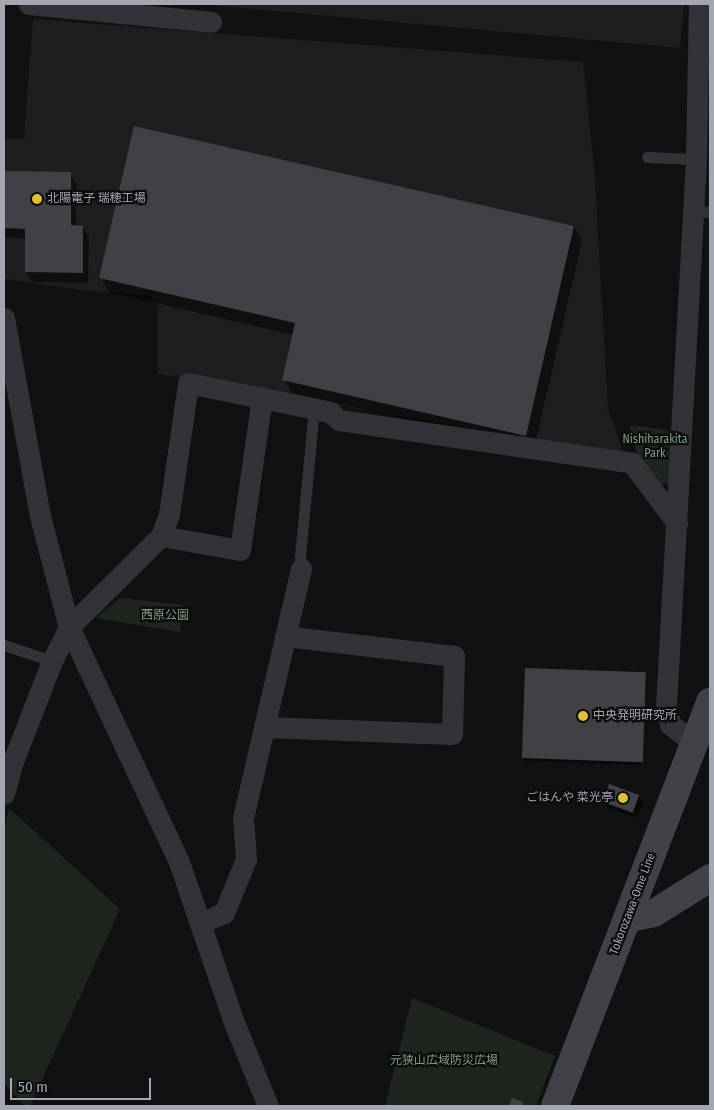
<!DOCTYPE html>
<html>
<head>
<meta charset="utf-8">
<style>
  body { margin:0 }
  #map { position:relative; width:714px; height:1110px; overflow:hidden; background:#111113; font-family:"Fira Sans Condensed","Noto Sans JP",sans-serif }
  div>[style] { position:absolute }
  .built>* { inset:0; background:#1e1d1f }
  .green>* { inset:0; background:#1e251f }
  .shadow>* { inset:0; background:#0007 }
  .building>* { inset:0; background:#414145; transform-origin:0 0 }
  .lane>* { height:11px; margin:-5.5px; padding:0 5.5px; transform-origin:5.5px; border-radius:5.5px; background:#333337 }
  .street>* { height:21px; margin:-10.5px; padding:0 10.5px; transform-origin:10.5px; border-radius:10.5px; background:#333337 }
  .secondary>* { height:28px; margin:-14px; padding:0 14px; transform-origin:14px; border-radius:14px; background:#414247 }
  .dots>* { width:14px; height:14px; translate:-50% -50%; box-sizing:border-box; border:2px solid #0c0c0d; border-radius:50% }
  span { translate:-50% -50%; white-space:nowrap; text-align:center; line-height:1.15; -webkit-text-stroke:4.5px #0c0c0d; paint-order:stroke }
  .poi-label { font-size:12px; color:#a4a6b2 }
  .left { translate:0 -50%; text-align:left }
  .right { translate:-100% -50%; text-align:right }
  .park-label { font-size:12px; color:#7d9b82 }
  .street-label { font-size:12px; color:#a4a6b2 }
  .frame { position:absolute; inset:0; border:5px solid #a4a6b2; pointer-events:none }
  .scale { position:absolute; left:10px; top:1078px; width:141px; height:22px; box-sizing:border-box; border:2px solid #a4a6b2; border-top:0; padding-left:6px; font-size:15px; line-height:18px; white-space:nowrap; color:#a4a6b2; -webkit-text-stroke:4px #0c0c0d; paint-order:stroke }
</style>
</head>
<body>
<div id="map">
  <div class="built">
    <div style="clip-path:polygon(200px 4px,684px 4px,680px 48px)"></div>
    <div style="clip-path:polygon(33px 19px,583px 62px,594px 165px,608px 409px,624px 455px,158px 374px,158px 308px,151px 296px,83px 290px,4px 279px,4px 139px,24px 139px)"></div>
  </div>
  <div class="green">
    <div style="clip-path:polygon(629px 425px,674px 431px,672px 482px,657px 486px,638px 456px)"></div>
    <div style="clip-path:polygon(120px 598px,183px 605px,180px 632px,96px 618px)"></div>
    <div style="clip-path:polygon(9px 808px,120px 909px,30px 1106px,25px 1106px,4px 1084px,4px 832px)"></div>
    <div style="clip-path:polygon(412px 998px,555px 1056px,536px 1106px,385px 1106px)"></div>
  </div>
  <div class="shadow">
    <div style="clip-path:polygon(175px 4px,210px 4px,210px 6px)"></div>
    <div style="clip-path:polygon(4px 172px,70px 173px,77px 184px,76px 227px,83px 227px,89px 237px,88px 283px,32px 282px,26px 272px,26px 239px,4px 237px)"></div>
    <div style="clip-path:polygon(574px 227px,582px 241px,534px 449px,292px 393px,284px 379px,294px 335px,109px 292px,101px 278px)"></div>
    <div style="clip-path:polygon(527px 670px,645px 674px,647px 677px,641px 765px,525px 761px,523px 758px)"></div>
    <div style="clip-path:polygon(639px 796px,643px 803px,637px 818px,609px 809px,604px 802px)"></div>
  </div>
  <div class="building">
    <div style="clip-path:polygon(134px 126px,574px 226px,526px 436px,282px 380px,295px 323px,99px 278px)"></div>
    <div style="clip-path:polygon(4px 171px,71px 172px,71px 225px,83px 226px,83px 273px,25px 272px,25px 229px,4px 228px)"></div>
    <div style="left:525px;top:668px;width:121px;height:90px;rotate:2deg"></div>
    <div style="left:609px;top:784px;width:32px;height:19px;rotate:20deg"></div>
    <div style="clip-path:polygon(512px 1098px,523px 1102px,522px 1106px,509px 1106px)"></div>
  </div>
  <div class="lane">
    <div style="left:647px;top:157px;width:49px;rotate:2.3deg"></div>
    <div style="left:693px;top:211px;width:17px;rotate:3deg"></div>
    <div style="left:301px;top:569px;width:13px;rotate:-94deg"></div>
    <div style="left:300px;top:556px;width:148px;rotate:-84.6deg"></div>
    <div style="left:4px;top:645px;width:51px;rotate:18.4deg"></div>
  </div>
  <div class="street">
    <div style="left:29px;top:4px;width:183px;rotate:5.6deg"></div>
    <div style="left:4px;top:318px;width:201px;rotate:79.7deg"></div>
    <div style="left:40px;top:516px;width:115px;rotate:75.4deg"></div>
    <div style="left:69px;top:627px;width:259px;rotate:64.9deg"></div>
    <div style="left:179px;top:862px;width:167px;rotate:71.1deg"></div>
    <div style="left:233px;top:1020px;width:93px;rotate:67.9deg"></div>
    <div style="left:161px;top:536px;width:80px;rotate:10deg"></div>
    <div style="left:240px;top:550px;width:154px;rotate:-81.8deg"></div>
    <div style="left:264px;top:727px;width:188px;rotate:2.1deg"></div>
    <div style="left:452px;top:734px;width:78px;rotate:-88.5deg"></div>
    <div style="left:454px;top:656px;width:170px;rotate:-173.3deg"></div>
    <div style="left:694px;top:743px;width:31px;rotate:-142deg"></div>
    <div style="left:670px;top:724px;width:18px;rotate:-103deg"></div>
    <div style="left:666px;top:706px;width:548px;rotate:-86.86deg"></div>
    <div style="left:696px;top:159px;width:155px;rotate:-88.9deg"></div>
    <div style="left:4px;top:794px;width:31px;rotate:-75deg"></div>
    <div style="left:12px;top:764px;width:110px;rotate:-68.8deg"></div>
    <div style="left:52px;top:661px;width:38px;rotate:-63deg"></div>
    <div style="left:69px;top:627px;width:129px;rotate:-44.7deg"></div>
    <div style="left:161px;top:536px;width:23px;rotate:-70deg"></div>
    <div style="left:169px;top:514px;width:132px;rotate:-81.7deg"></div>
    <div style="left:188px;top:383px;width:145px;rotate:11.5deg"></div>
    <div style="left:330px;top:412px;width:12px;rotate:42deg"></div>
    <div style="left:339px;top:420px;width:296px;rotate:8.3deg"></div>
    <div style="left:632px;top:463px;width:75px;rotate:53.1deg"></div>
    <div style="left:200px;top:923px;width:26px;rotate:-23deg"></div>
    <div style="left:224px;top:913px;width:58px;rotate:-67.8deg"></div>
    <div style="left:246px;top:859px;width:41px;rotate:-94.2deg"></div>
    <div style="left:243px;top:818px;width:256px;rotate:-76.9deg"></div>
  </div>
  <div class="secondary">
    <div style="left:629px;top:918px;width:25px;rotate:-11deg"></div>
    <div style="left:654px;top:913px;width:66px;rotate:-32deg"></div>
    <div style="left:555px;top:1106px;width:433px;rotate:-69deg"></div>
  </div>
  <div class="dots">
    <div style="left:37px;top:199px;background:#dfbd3d"></div>
    <div style="left:583px;top:716px;background:#dfbd3d"></div>
    <div style="left:623px;top:798px;background:#dfbd3d"></div>
  </div>
  <div class="poi-label">
    <span class="left" style="left:47px;top:199px">北陽電子 瑞穂工場</span>
    <span class="left" style="left:593px;top:716px">中央発明研究所</span>
    <span class="right" style="left:613px;top:798px">ごはんや 菜光亭</span>
  </div>
  <div class="park-label">
    <span style="left:655px;top:447px">Nishiharakita<br>Park</span>
    <span style="left:165px;top:616px">西原公園</span>
    <span style="left:444px;top:1061px">元狭山広域防災広場</span>
  </div>
  <div class="street-label">
    <span style="left:633px;top:904px;rotate:-69deg">Tokorozawa-Ome Line</span>
  </div>
  <div class="frame"></div>
  <div class="scale">50 m</div>
</div>
</body>
</html>
